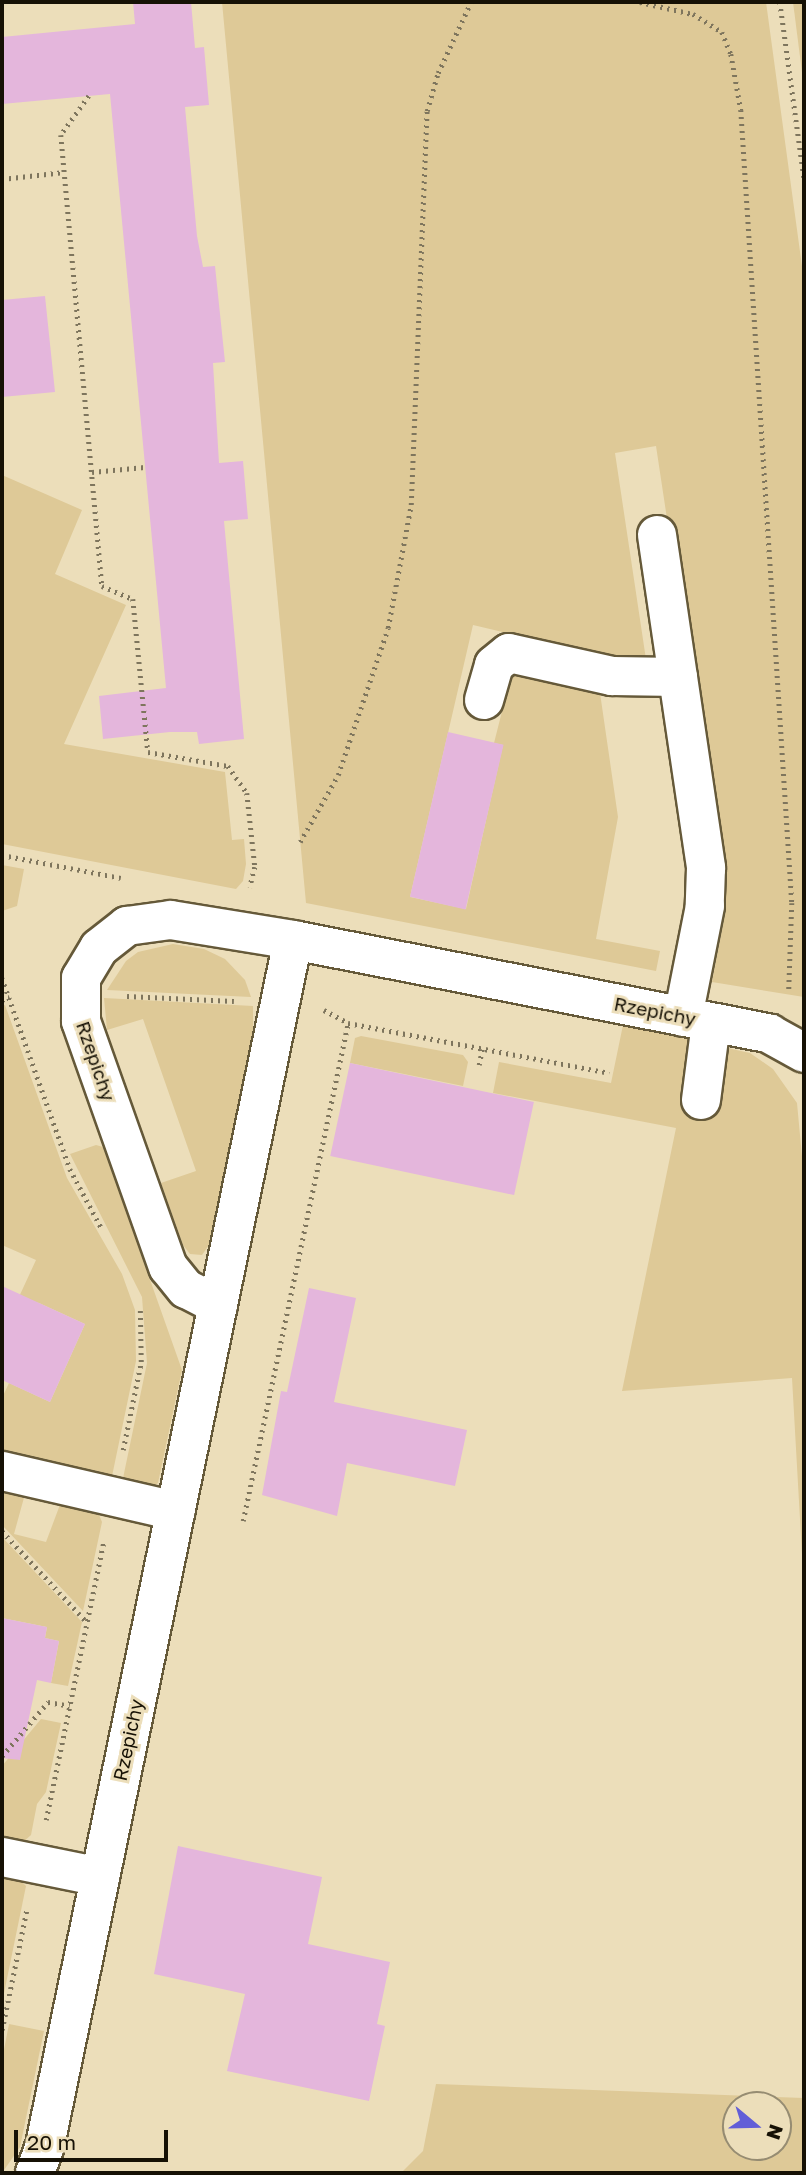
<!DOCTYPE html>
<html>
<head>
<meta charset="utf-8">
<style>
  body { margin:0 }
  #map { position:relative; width:806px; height:2175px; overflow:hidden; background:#ecdeba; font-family:"Golos Text",sans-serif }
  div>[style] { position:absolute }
  .green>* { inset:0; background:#dec997 }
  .building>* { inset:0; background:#e4b6dc; transform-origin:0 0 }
  .path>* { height:4.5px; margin-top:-2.25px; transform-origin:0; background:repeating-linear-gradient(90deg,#7e755d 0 2px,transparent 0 7px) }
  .roads { filter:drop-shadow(2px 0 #655939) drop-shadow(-2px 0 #655939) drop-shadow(0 2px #655939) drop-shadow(0 -2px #655939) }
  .minor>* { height:38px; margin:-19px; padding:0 19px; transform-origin:19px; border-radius:19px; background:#fff }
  span { translate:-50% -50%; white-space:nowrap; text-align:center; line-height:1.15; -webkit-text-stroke:6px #ecdeba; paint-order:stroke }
  .street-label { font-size:19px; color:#161105 }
  .frame { position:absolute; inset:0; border:4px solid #161105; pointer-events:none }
  .north { position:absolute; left:722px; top:2091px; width:70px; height:70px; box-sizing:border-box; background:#ecdeba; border:2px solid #968c72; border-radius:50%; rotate:109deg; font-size:19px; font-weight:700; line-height:28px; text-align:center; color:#161105 }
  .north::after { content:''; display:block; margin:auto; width:24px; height:32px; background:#625ed7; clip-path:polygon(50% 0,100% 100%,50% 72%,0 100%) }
  .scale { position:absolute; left:14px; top:2130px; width:154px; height:32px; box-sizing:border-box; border:4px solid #161105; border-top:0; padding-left:9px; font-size:21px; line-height:24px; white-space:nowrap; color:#161105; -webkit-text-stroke:5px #ecdeba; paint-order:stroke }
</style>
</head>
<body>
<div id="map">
  <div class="green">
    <div style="clip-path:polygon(222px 2px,766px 2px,804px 281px,804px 997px,712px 982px,726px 909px,656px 446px,615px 453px,647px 666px,473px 625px,410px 897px,466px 909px,503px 745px,494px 743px,514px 664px,599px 686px,618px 817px,596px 939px,660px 951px,656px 971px,306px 903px)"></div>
    <div style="clip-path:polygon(793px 2px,804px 2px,804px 88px)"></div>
    <div style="clip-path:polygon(2px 475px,82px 510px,55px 574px,126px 605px,64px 744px,225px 772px,232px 840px,244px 839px,246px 864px,243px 881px,236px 889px,2px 844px)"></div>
    <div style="clip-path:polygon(2px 865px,24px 869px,17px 906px,2px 911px)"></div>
    <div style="clip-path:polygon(173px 944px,204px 949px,225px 959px,245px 980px,251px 997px,107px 990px,126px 961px,138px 952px)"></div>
    <div style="clip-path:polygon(104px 998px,253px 1006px,253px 1030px,209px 1245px,202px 1255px,190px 1254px,183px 1245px,161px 1183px,196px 1171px,143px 1019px,107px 1030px)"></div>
    <div style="clip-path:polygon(5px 1005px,67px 1178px,122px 1274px,135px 1310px,136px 1361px,111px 1481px,2px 1454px,2px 1398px,9px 1383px,50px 1402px,85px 1324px,39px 1303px,18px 1299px,36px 1260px,2px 1245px,2px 1006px)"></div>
    <div style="clip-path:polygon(623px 1025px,750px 1053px,773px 1069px,797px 1103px,804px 1178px,804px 1590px,792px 1378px,622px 1391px,676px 1128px,493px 1093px,499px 1062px,611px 1083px)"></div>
    <div style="clip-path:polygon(361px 1036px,463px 1055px,468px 1062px,463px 1086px,350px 1063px,355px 1038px)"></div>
    <div style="clip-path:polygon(96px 1145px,103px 1147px,182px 1370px,158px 1483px,150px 1489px,122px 1483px,147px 1363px,142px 1297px,70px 1154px)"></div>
    <div style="clip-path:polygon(2px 1487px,25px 1494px,14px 1534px,46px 1542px,61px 1502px,97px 1510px,102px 1522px,83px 1611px,2px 1525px)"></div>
    <div style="clip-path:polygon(2px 1537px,82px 1622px,68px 1686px,51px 1683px,59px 1641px,45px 1638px,47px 1627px,2px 1618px)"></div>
    <div style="clip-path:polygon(41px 1719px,61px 1723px,46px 1792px,37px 1804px,31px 1835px,22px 1843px,2px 1840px,2px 1766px)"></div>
    <div style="clip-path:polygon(2px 1873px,15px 1875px,26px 1886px,2px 2003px)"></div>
    <div style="clip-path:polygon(9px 2024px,44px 2031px,20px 2147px,2px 2173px,2px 2060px)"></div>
    <div style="clip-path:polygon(evenodd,436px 2084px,804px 2098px,804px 2173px,401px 2173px,423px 2151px,436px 2084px,736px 2105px,778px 2105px,778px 2147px,736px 2147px,736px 2105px)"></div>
  </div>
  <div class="building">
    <div style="clip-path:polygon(133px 2px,191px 2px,195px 48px,204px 47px,209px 105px,185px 107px,197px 236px,203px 267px,215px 266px,225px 362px,213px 363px,219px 463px,243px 461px,248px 519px,224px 521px,244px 739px,199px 744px,197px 732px,170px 732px,103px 739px,99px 696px,166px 688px,110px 94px,2px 104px,2px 37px,135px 24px)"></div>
    <div style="clip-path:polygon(45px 296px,55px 392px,2px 397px,2px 300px)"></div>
    <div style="left:448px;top:732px;width:57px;height:169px;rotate:13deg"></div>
    <div style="left:350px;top:1063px;width:188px;height:95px;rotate:12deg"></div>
    <div style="clip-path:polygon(2px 1286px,85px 1324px,50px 1402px,2px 1380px)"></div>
    <div style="clip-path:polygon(309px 1288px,356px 1298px,334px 1402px,467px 1430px,455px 1486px,347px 1463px,337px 1516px,262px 1495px,281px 1391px,287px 1392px)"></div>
    <div style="clip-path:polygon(2px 1618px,47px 1627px,45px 1638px,59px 1641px,51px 1683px,37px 1680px,20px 1760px,2px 1758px)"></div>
    <div style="clip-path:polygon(178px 1846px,322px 1877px,308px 1944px,390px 1962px,377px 2024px,385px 2026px,369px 2101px,227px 2071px,245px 1994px,154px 1974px)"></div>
  </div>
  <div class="path">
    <div style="left:640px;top:2px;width:54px;rotate:12.8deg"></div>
    <div style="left:693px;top:14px;width:34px;rotate:32deg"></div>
    <div style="left:722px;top:32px;width:24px;rotate:68deg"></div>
    <div style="left:731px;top:54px;width:57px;rotate:79.9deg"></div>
    <div style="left:741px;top:110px;width:795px;rotate:86.32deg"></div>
    <div style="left:792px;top:903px;width:88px;rotate:92deg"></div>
    <div style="left:780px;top:2px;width:177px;rotate:82.2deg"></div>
    <div style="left:89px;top:96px;width:48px;rotate:125.7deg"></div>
    <div style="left:61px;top:135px;width:453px;rotate:84.8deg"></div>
    <div style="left:102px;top:586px;width:34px;rotate:23deg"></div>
    <div style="left:133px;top:599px;width:154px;rotate:84.4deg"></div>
    <div style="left:148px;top:752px;width:81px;rotate:9.9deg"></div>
    <div style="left:228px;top:766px;width:33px;rotate:55deg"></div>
    <div style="left:247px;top:793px;width:74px;rotate:83.8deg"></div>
    <div style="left:255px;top:867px;width:21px;rotate:104deg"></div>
    <div style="left:2px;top:179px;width:63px;rotate:-6.3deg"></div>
    <div style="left:92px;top:472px;width:53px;rotate:-5.4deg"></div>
    <div style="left:300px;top:842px;width:77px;rotate:-60.4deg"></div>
    <div style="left:338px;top:775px;width:155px;rotate:-71.2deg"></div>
    <div style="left:388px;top:628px;width:125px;rotate:-79.4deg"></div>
    <div style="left:411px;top:505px;width:394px;rotate:-87.7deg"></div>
    <div style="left:427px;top:111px;width:40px;rotate:-74deg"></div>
    <div style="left:438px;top:73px;width:78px;rotate:-65.1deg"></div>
    <div style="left:2px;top:855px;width:121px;rotate:10.9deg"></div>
    <div style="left:2px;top:978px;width:203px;rotate:70.4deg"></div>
    <div style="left:70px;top:1169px;width:66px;rotate:61.9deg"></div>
    <div style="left:127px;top:996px;width:107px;rotate:2.7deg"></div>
    <div style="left:2px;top:1000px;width:8px;rotate:-23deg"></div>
    <div style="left:324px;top:1010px;width:27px;rotate:28deg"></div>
    <div style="left:348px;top:1023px;width:266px;rotate:10.8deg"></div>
    <div style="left:479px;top:1065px;width:16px;rotate:-79deg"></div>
    <div style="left:123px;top:1450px;width:90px;rotate:-78.4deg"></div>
    <div style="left:141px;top:1362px;width:55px;rotate:-91deg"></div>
    <div style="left:243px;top:1521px;width:509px;rotate:-78.09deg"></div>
    <div style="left:2px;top:1531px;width:125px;rotate:47deg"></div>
    <div style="left:2px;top:1756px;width:71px;rotate:-49.6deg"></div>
    <div style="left:48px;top:1702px;width:22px;rotate:10deg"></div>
    <div style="left:46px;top:1820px;width:285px;rotate:-78.3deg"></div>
    <div style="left:2px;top:2030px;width:125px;rotate:-78.4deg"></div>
    <div style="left:801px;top:2173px;width:6px;rotate:-59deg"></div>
  </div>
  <div class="roads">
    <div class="minor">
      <div style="left:657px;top:535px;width:337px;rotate:81.6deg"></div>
      <div style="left:706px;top:868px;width:38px;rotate:92deg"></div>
      <div style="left:705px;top:906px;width:113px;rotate:101.2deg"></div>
      <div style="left:484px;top:700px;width:36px;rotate:-74deg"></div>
      <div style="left:494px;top:665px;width:19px;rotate:-39deg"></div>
      <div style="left:509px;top:653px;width:106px;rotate:12.6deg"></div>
      <div style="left:612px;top:676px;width:66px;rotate:0.9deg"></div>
      <div style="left:701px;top:1100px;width:78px;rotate:-82.6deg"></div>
      <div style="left:218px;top:1305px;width:36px;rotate:-153deg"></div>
      <div style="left:186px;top:1289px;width:28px;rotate:-129deg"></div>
      <div style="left:168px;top:1267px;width:261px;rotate:-109.5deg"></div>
      <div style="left:81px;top:1021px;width:43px;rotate:-90deg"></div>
      <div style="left:81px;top:978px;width:35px;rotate:-59deg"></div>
      <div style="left:99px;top:948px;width:36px;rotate:-38deg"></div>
      <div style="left:127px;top:926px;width:44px;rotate:-7.8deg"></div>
      <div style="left:171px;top:920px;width:124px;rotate:9.3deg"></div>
      <div style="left:293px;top:940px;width:486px;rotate:11.1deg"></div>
      <div style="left:770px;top:1034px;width:39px;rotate:29deg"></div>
      <div style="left:2px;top:1471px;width:178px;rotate:13deg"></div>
      <div style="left:2px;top:1857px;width:100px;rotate:11.5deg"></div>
      <div style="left:35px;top:2173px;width:30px;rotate:-70deg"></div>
      <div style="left:45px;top:2145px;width:1230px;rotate:-78.37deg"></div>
    </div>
  </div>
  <div class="street-label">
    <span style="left:655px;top:1011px;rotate:11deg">Rzepichy</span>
    <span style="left:96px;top:1061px;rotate:71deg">Rzepichy</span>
    <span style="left:128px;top:1740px;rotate:-78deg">Rzepichy</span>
  </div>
  <div class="frame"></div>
  <div class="north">N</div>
  <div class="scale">20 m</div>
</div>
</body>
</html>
